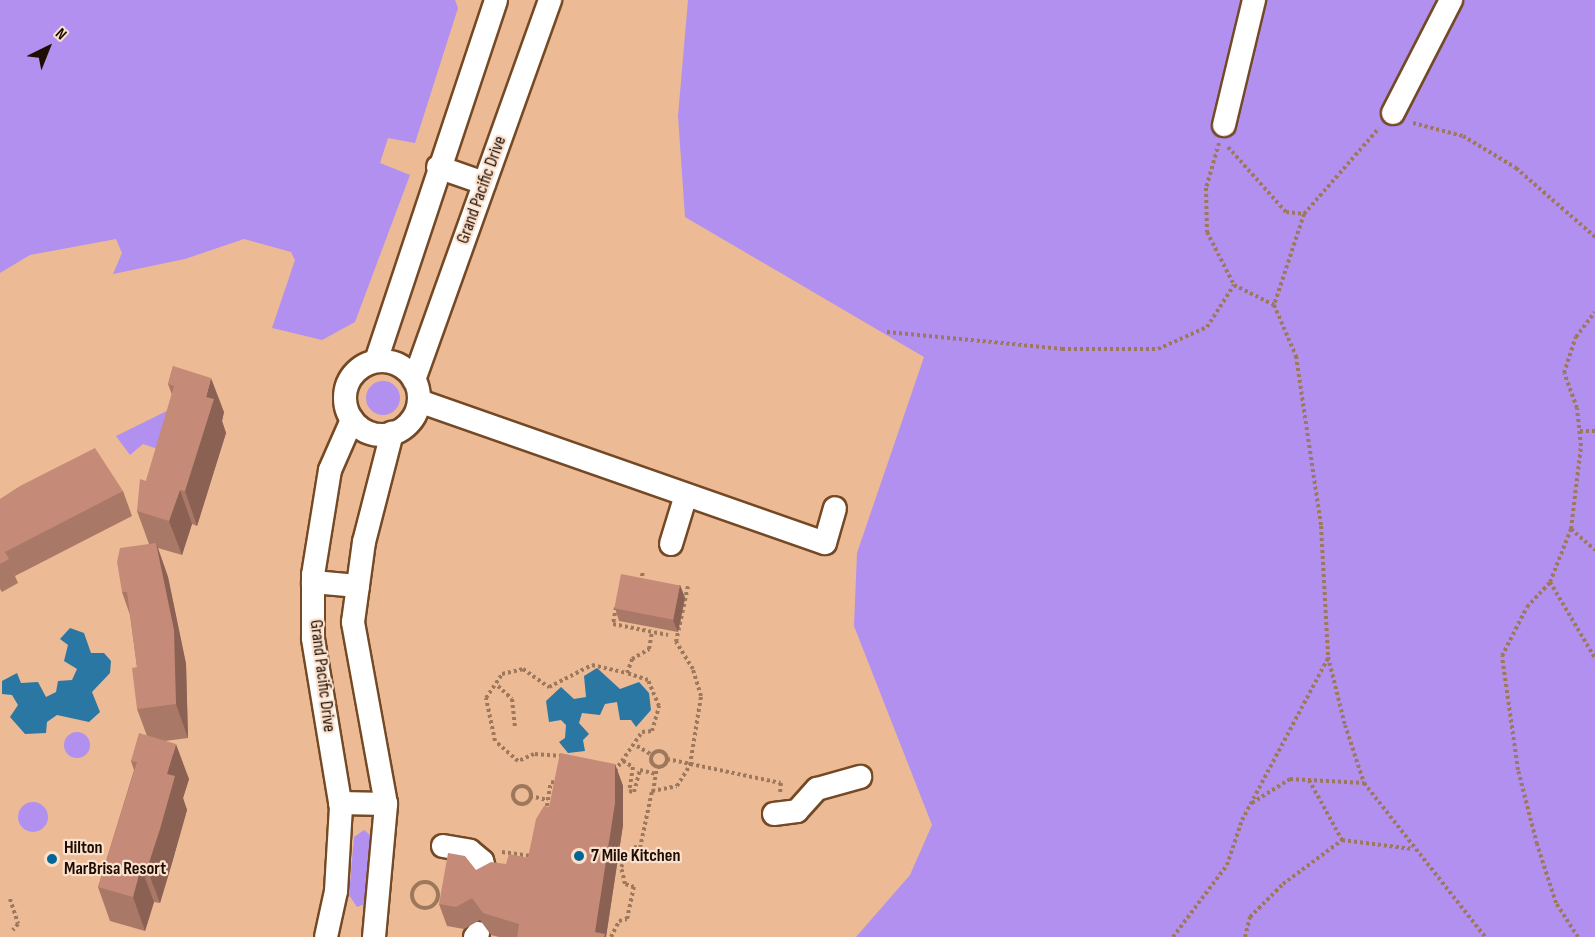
<!DOCTYPE html>
<html>
<head>
<meta charset="utf-8">
<style>
  body { margin:0 }
  #map { position:relative; width:1595px; height:937px; overflow:hidden; background:#ecba94; font-family:"Sofia Sans Condensed",sans-serif }
  div>[style] { position:absolute }
  .green>* { inset:0; background:#b190ef }
  .round { border-radius:50% }
  .water>* { inset:0; background:#2b77a4 }
  .path>* { height:4px; margin-top:-2px; transform-origin:0; background:repeating-linear-gradient(90deg,#9d785c 0 3px,transparent 0 6px) }
  .path>.ring { margin:-2px; padding:0; box-sizing:content-box; background:none; border:4px solid #9d785c; border-radius:50% }
  .roads { filter:drop-shadow(2px 0 #744925) drop-shadow(-2px 0 #744925) drop-shadow(0 2px #744925) drop-shadow(0 -2px #744925) }
  .minor>* { height:22px; margin:-11px; padding:0 11px; transform-origin:11px; border-radius:11px; background:#fff }
  .minor>.ring { margin:-11px; padding:0; box-sizing:content-box; background:none; border:22px solid #fff; border-radius:50% }
  .wall>* { inset:0; background:#aa7867 }
  .shaded-wall>* { inset:0; background:#8b6154 }
  .building>* { inset:0; background:#c68b78; transform-origin:0 0 }
  .dots>* { width:16px; height:16px; translate:-50% -50%; box-sizing:border-box; border:3px solid #fbe1cd; border-radius:50% }
  span { translate:-50% -50%; white-space:nowrap; text-align:center; line-height:1.15; -webkit-text-stroke:4.5px #fbe1cd; paint-order:stroke }
  .street-label { font-size:18px; color:#1e0d01 }
  .poi-label { font-size:18px; color:#1e0d01; font-weight:700 }
  .left { translate:0 -50%; text-align:left }
  .north { position:absolute; left:18px; top:18px; width:60px; height:60px; -webkit-text-stroke:4px #fbe1cd; paint-order:stroke; rotate:43deg; font-size:16px; font-weight:700; line-height:24px; text-align:center; color:#1e0d01 }
  .north::after { content:''; display:block; margin:auto; width:21px; height:27px; background:#1e0d01; clip-path:polygon(50% 0,100% 100%,50% 72%,0 100%) }
</style>
</head>
<body>
<div id="map">
  <div class="green">
    <div style="clip-path:polygon(0 0,455px 0,458px 8px,415px 143px,388px 138px,380px 163px,410px 175px,355px 322px,322px 340px,272px 328px,295px 260px,291px 252px,244px 239px,185px 259px,113px 274px,122px 253px,116px 239px,30px 255px,0 273px)"></div>
    <div style="clip-path:polygon(688px 0,1595px 0,1595px 937px,856px 937px,910px 875px,932px 825px,854px 626px,857px 553px,924px 357px,685px 217px,678px 116px)"></div>
    <div class="round" style="left:366px;top:381px;width:34px;height:34px"></div>
    <div style="clip-path:polygon(175px 407px,161px 450px,143px 444px,130px 455px,116px 436px)"></div>
    <div class="round" style="left:64px;top:732px;width:26px;height:26px"></div>
    <div class="round" style="left:18px;top:802px;width:30px;height:30px"></div>
    <div style="clip-path:polygon(364px 830px,370px 835px,369px 877px,365px 904px,357px 907px,349px 895px,354px 837px)"></div>
  </div>
  <div class="water">
    <div style="clip-path:polygon(70px 628px,84px 633px,91px 653px,104px 653px,111px 661px,110px 673px,92px 692px,100px 712px,89px 722px,57px 715px,47px 722px,46px 733px,25px 734px,10px 717px,18px 705px,12px 695px,2px 694px,2px 681px,17px 673px,21px 683px,38px 682px,46px 697px,56px 692px,58px 681px,72px 680px,77px 669px,64px 661px,68px 645px,60px 639px)"></div>
    <div style="clip-path:polygon(597px 668px,620px 689px,639px 682px,649px 693px,651px 710px,636px 727px,631px 720px,620px 720px,617px 702px,605px 704px,600px 715px,582px 713px,579px 723px,589px 734px,583px 740px,585px 751px,568px 753px,559px 742px,565px 738px,566px 725px,561px 720px,549px 722px,546px 701px,561px 687px,574px 699px,586px 697px,584px 676px)"></div>
  </div>
  <div class="path">
    <div style="left:1413px;top:123px;width:52px;rotate:14.6deg"></div>
    <div style="left:1463px;top:136px;width:62px;rotate:31.1deg"></div>
    <div style="left:1516px;top:168px;width:105px;rotate:41.1deg"></div>
    <div style="left:1219px;top:143px;width:47px;rotate:106.1deg"></div>
    <div style="left:1206px;top:188px;width:44px;rotate:88.7deg"></div>
    <div style="left:1207px;top:232px;width:59px;rotate:63deg"></div>
    <div style="left:1234px;top:285px;width:45px;rotate:26.6deg"></div>
    <div style="left:1228px;top:147px;width:87px;rotate:48.3deg"></div>
    <div style="left:1286px;top:212px;width:18px;rotate:6deg"></div>
    <div style="left:1304px;top:214px;width:114px;rotate:-48.9deg"></div>
    <div style="left:1304px;top:214px;width:96px;rotate:108.2deg"></div>
    <div style="left:1274px;top:305px;width:56px;rotate:66.7deg"></div>
    <div style="left:1296px;top:356px;width:172px;rotate:81.6deg"></div>
    <div style="left:1321px;top:526px;width:131px;rotate:86.9deg"></div>
    <div style="left:1328px;top:657px;width:70px;rotate:76deg"></div>
    <div style="left:1345px;top:725px;width:61px;rotate:71.9deg"></div>
    <div style="left:1364px;top:783px;width:196px;rotate:51.8deg"></div>
    <div style="left:887px;top:332px;width:176px;rotate:5.5deg"></div>
    <div style="left:1062px;top:349px;width:96px"></div>
    <div style="left:1158px;top:349px;width:54px;rotate:-24.2deg"></div>
    <div style="left:1207px;top:327px;width:50px;rotate:-57.3deg"></div>
    <div style="left:1580px;top:431px;width:15px"></div>
    <div style="left:1571px;top:529px;width:32px;rotate:41deg"></div>
    <div style="left:641px;top:582px;width:11px;rotate:-80deg"></div>
    <div style="left:1550px;top:582px;width:88px;rotate:59.4deg"></div>
    <div style="left:616px;top:607px;width:17px;rotate:100deg"></div>
    <div style="left:613px;top:624px;width:56px;rotate:11.3deg"></div>
    <div style="left:498px;top:686px;width:19px;rotate:43deg"></div>
    <div style="left:512px;top:699px;width:28px;rotate:84deg"></div>
    <div style="left:637px;top:746px;width:17px;rotate:31deg"></div>
    <div class="ring" style="left:651px;top:751px;width:12px;height:12px"></div>
    <div style="left:562px;top:756px;width:28px;rotate:-176deg"></div>
    <div style="left:534px;top:754px;width:17px;rotate:156deg"></div>
    <div style="left:518px;top:761px;width:30px;rotate:-139deg"></div>
    <div style="left:495px;top:741px;width:44px;rotate:-101.8deg"></div>
    <div style="left:486px;top:698px;width:29px;rotate:-56deg"></div>
    <div style="left:502px;top:674px;width:22px;rotate:-13deg"></div>
    <div style="left:523px;top:669px;width:32px;rotate:35deg"></div>
    <div style="left:549px;top:687px;width:48px;rotate:-27.1deg"></div>
    <div style="left:592px;top:665px;width:36px;rotate:13deg"></div>
    <div style="left:627px;top:673px;width:15px;rotate:-70deg"></div>
    <div style="left:632px;top:659px;width:20px;rotate:-30deg"></div>
    <div style="left:649px;top:649px;width:17px;rotate:-80deg"></div>
    <div style="left:667px;top:759px;width:116px;rotate:11.9deg"></div>
    <div style="left:781px;top:783px;width:9px;rotate:96deg"></div>
    <div style="left:623px;top:761px;width:12px;rotate:31deg"></div>
    <div style="left:633px;top:767px;width:24px;rotate:99deg"></div>
    <div style="left:629px;top:791px;width:5px;rotate:11deg"></div>
    <div style="left:634px;top:792px;width:23px;rotate:-75deg"></div>
    <div style="left:640px;top:770px;width:16px;rotate:14deg"></div>
    <div style="left:615px;top:771px;width:47px;rotate:-55.3deg"></div>
    <div style="left:642px;top:732px;width:10px;rotate:-6deg"></div>
    <div style="left:652px;top:731px;width:26px;rotate:-74deg"></div>
    <div style="left:659px;top:706px;width:28px;rotate:-113deg"></div>
    <div style="left:648px;top:680px;width:22px;rotate:-162deg"></div>
    <div style="left:1309px;top:780px;width:68px;rotate:61.2deg"></div>
    <div class="ring" style="left:513px;top:786px;width:14px;height:14px"></div>
    <div style="left:653px;top:792px;width:25px;rotate:-81deg"></div>
    <div style="left:530px;top:796px;width:18px;rotate:13deg"></div>
    <div style="left:1252px;top:803px;width:45px;rotate:-32.3deg"></div>
    <div style="left:1290px;top:779px;width:74px;rotate:3.1deg"></div>
    <div style="left:546px;top:812px;width:30px;rotate:-81deg"></div>
    <div style="left:551px;top:782px;width:7px;rotate:8deg"></div>
    <div style="left:502px;top:852px;width:29px;rotate:8deg"></div>
    <div class="ring" style="left:412px;top:882px;width:22px;height:22px"></div>
    <div style="left:10px;top:899px;width:26px;rotate:72deg"></div>
    <div style="left:18px;top:924px;width:8px;rotate:130deg"></div>
    <div style="left:611px;top:937px;width:18px;rotate:-63deg"></div>
    <div style="left:619px;top:921px;width:8px;rotate:-14deg"></div>
    <div style="left:627px;top:919px;width:33px;rotate:-78deg"></div>
    <div style="left:634px;top:887px;width:9px;rotate:-162deg"></div>
    <div style="left:625px;top:884px;width:17px;rotate:-103deg"></div>
    <div style="left:621px;top:867px;width:24px;rotate:-57deg"></div>
    <div style="left:634px;top:847px;width:6px;rotate:9deg"></div>
    <div style="left:640px;top:848px;width:58px;rotate:-78.1deg"></div>
    <div style="left:652px;top:791px;width:25px;rotate:-11deg"></div>
    <div style="left:677px;top:786px;width:25px;rotate:-58deg"></div>
    <div style="left:690px;top:765px;width:70px;rotate:-80.9deg"></div>
    <div style="left:701px;top:696px;width:28px;rotate:-107deg"></div>
    <div style="left:693px;top:669px;width:32px;rotate:-122deg"></div>
    <div style="left:676px;top:642px;width:57px;rotate:-77.9deg"></div>
    <div style="left:1173px;top:937px;width:90px;rotate:-53.1deg"></div>
    <div style="left:1227px;top:865px;width:47px;rotate:-71.6deg"></div>
    <div style="left:1242px;top:820px;width:183px;rotate:-62deg"></div>
    <div style="left:1245px;top:937px;width:21px;rotate:-76deg"></div>
    <div style="left:1250px;top:917px;width:47px;rotate:-45deg"></div>
    <div style="left:1283px;top:884px;width:74px;rotate:-36.7deg"></div>
    <div style="left:1342px;top:840px;width:71px;rotate:7.3deg"></div>
    <div style="left:1578px;top:937px;width:40px;rotate:-122.9deg"></div>
    <div style="left:1556px;top:903px;width:62px;rotate:-107.9deg"></div>
    <div style="left:1537px;top:844px;width:76px;rotate:-104.4deg"></div>
    <div style="left:1518px;top:770px;width:115px;rotate:-98deg"></div>
    <div style="left:1502px;top:656px;width:55px;rotate:-63deg"></div>
    <div style="left:1527px;top:607px;width:34px;rotate:-47deg"></div>
    <div style="left:1550px;top:582px;width:57px;rotate:-68.4deg"></div>
    <div style="left:1571px;top:529px;width:84px;rotate:-83.1deg"></div>
    <div style="left:1581px;top:446px;width:38px;rotate:-96deg"></div>
    <div style="left:1577px;top:408px;width:37px;rotate:-110deg"></div>
    <div style="left:1564px;top:373px;width:38px;rotate:-72deg"></div>
    <div style="left:1576px;top:337px;width:31px;rotate:-53deg"></div>
  </div>
  <div class="roads">
    <div class="minor">
      <div style="left:1393px;top:113px;width:127px;rotate:-62.8deg"></div>
      <div style="left:1224px;top:125px;width:129px;rotate:-76.5deg"></div>
      <div style="left:438px;top:167px;width:49px;rotate:19.2deg"></div>
      <div style="left:376px;top:361px;width:380px;rotate:-71.6deg"></div>
      <div class="ring" style="left:345px;top:361px;width:52px;height:52px"></div>
      <div style="left:414px;top:380px;width:404px;rotate:-70.3deg"></div>
      <div style="left:419px;top:401px;width:430px;rotate:19.3deg"></div>
      <div style="left:825px;top:543px;width:36px;rotate:-74deg"></div>
      <div style="left:671px;top:544px;width:51px;rotate:-73deg"></div>
      <div style="left:313px;top:582px;width:45px;rotate:5.1deg"></div>
      <div style="left:340px;top:803px;width:46px;rotate:1.2deg"></div>
      <div style="left:774px;top:814px;width:23px;rotate:-7deg"></div>
      <div style="left:797px;top:811px;width:30px;rotate:-48deg"></div>
      <div style="left:817px;top:789px;width:45px;rotate:-15.6deg"></div>
      <div style="left:443px;top:846px;width:27px;rotate:10deg"></div>
      <div style="left:470px;top:851px;width:16px;rotate:40deg"></div>
      <div style="left:482px;top:861px;width:19px;rotate:74deg"></div>
      <div style="left:326px;top:937px;width:47px;rotate:-77.7deg"></div>
      <div style="left:336px;top:891px;width:83px;rotate:-86.6deg"></div>
      <div style="left:341px;top:808px;width:172px;rotate:-99.4deg"></div>
      <div style="left:313px;top:638px;width:63px;rotate:-90deg"></div>
      <div style="left:313px;top:575px;width:106px;rotate:-80.8deg"></div>
      <div style="left:330px;top:470px;width:55px;rotate:-66.3deg"></div>
      <div style="left:374px;top:937px;width:134px;rotate:-84.8deg"></div>
      <div style="left:386px;top:804px;width:185px;rotate:-100.3deg"></div>
      <div style="left:353px;top:622px;width:81px;rotate:-82.2deg"></div>
      <div style="left:364px;top:542px;width:113px;rotate:-75.6deg"></div>
      <div style="left:475px;top:937px;width:5px;rotate:-53deg"></div>
    </div>
  </div>
  <div class="wall">
    <div style="clip-path:polygon(173px 366px,224px 412px,222px 421px,226px 433px,197px 526px,192px 524px,182px 555px,158px 548px,168px 577px,186px 664px,188px 738px,165px 741px,189px 779px,183px 798px,187px 810px,172px 863px,160px 903px,154px 902px,145px 931px,110px 921px,98px 887px,134px 770px,131px 761px,147px 736px,137px 709px,137px 667px,130px 615px,122px 592px,149px 544px,137px 511px,172px 395px,168px 384px)"></div>
    <div style="clip-path:polygon(123px 491px,132px 516px,15px 576px,18px 583px,2px 592px,0 589px,0 499px)"></div>
    <div style="clip-path:polygon(680px 585px,685px 598px,678px 632px,619px 621px,615px 608px)"></div>
    <div style="clip-path:polygon(615px 764px,623px 786px,623px 825px,606px 937px,499px 937px,491px 935px,480px 920px,464px 929px,447px 926px,439px 904px,476px 870px,506px 864px,528px 858px)"></div>
  </div>
  <div class="shaded-wall">
    <div style="clip-path:polygon(211px 378px,224px 412px,222px 421px,226px 433px,197px 526px,185px 491px,206px 397px)"></div>
    <div style="clip-path:polygon(180px 490px,192px 524px,182px 555px,169px 521px)"></div>
    <div style="clip-path:polygon(156px 543px,168px 577px,186px 664px,188px 738px,176px 704px)"></div>
    <div style="clip-path:polygon(680px 585px,685px 598px,678px 632px,673px 620px)"></div>
    <div style="clip-path:polygon(176px 744px,189px 779px,183px 798px,187px 810px,172px 863px,160px 903px,147px 869px,167px 774px)"></div>
    <div style="clip-path:polygon(615px 764px,623px 786px,623px 825px,606px 937px,596px 937px,595px 932px)"></div>
    <div style="clip-path:polygon(141px 867px,154px 902px,145px 931px,133px 897px)"></div>
  </div>
  <div class="building">
    <div style="clip-path:polygon(173px 366px,211px 378px,206px 397px,214px 399px,185px 491px,180px 490px,169px 521px,137px 511px,140px 479px,146px 481px,174px 386px,168px 384px)"></div>
    <div style="clip-path:polygon(95px 448px,123px 491px,5px 552px,9px 559px,0 564px,0 499px,20px 486px)"></div>
    <div style="clip-path:polygon(156px 543px,174px 630px,176px 704px,137px 709px,132px 668px,137px 667px,127px 592px,122px 592px,117px 562px,120px 548px)"></div>
    <div style="left:621px;top:574px;width:60px;height:35px;rotate:11deg"></div>
    <div style="clip-path:polygon(139px 733px,176px 744px,167px 774px,175px 776px,160px 829px,147px 869px,141px 867px,133px 897px,98px 887px,137px 762px,131px 761px)"></div>
    <div style="clip-path:polygon(560px 753px,615px 764px,615px 803px,595px 932px,605px 934px,604px 937px,517px 937px,519px 924px,483px 913px,472px 898px,456px 907px,439px 904px,448px 853px,465px 856px,476px 870px,491px 862px,506px 864px,509px 854px,528px 858px,536px 819px,544px 806px,549px 807px)"></div>
  </div>
  <div class="dots">
    <div style="left:579px;top:856px;background:#046695"></div>
    <div style="left:52px;top:859px;background:#046695"></div>
  </div>
  <div class="street-label">
    <span style="left:482px;top:190px;rotate:-70deg">Grand Pacific Drive</span>
    <span style="left:322px;top:676px;rotate:83deg">Grand Pacific Drive</span>
  </div>
  <div class="poi-label">
    <span class="left" style="left:64px;top:859px">Hilton<br>MarBrisa Resort</span>
    <span class="left" style="left:591px;top:856px">7 Mile Kitchen</span>
  </div>
  <div class="north">N</div>
</div>
</body>
</html>
